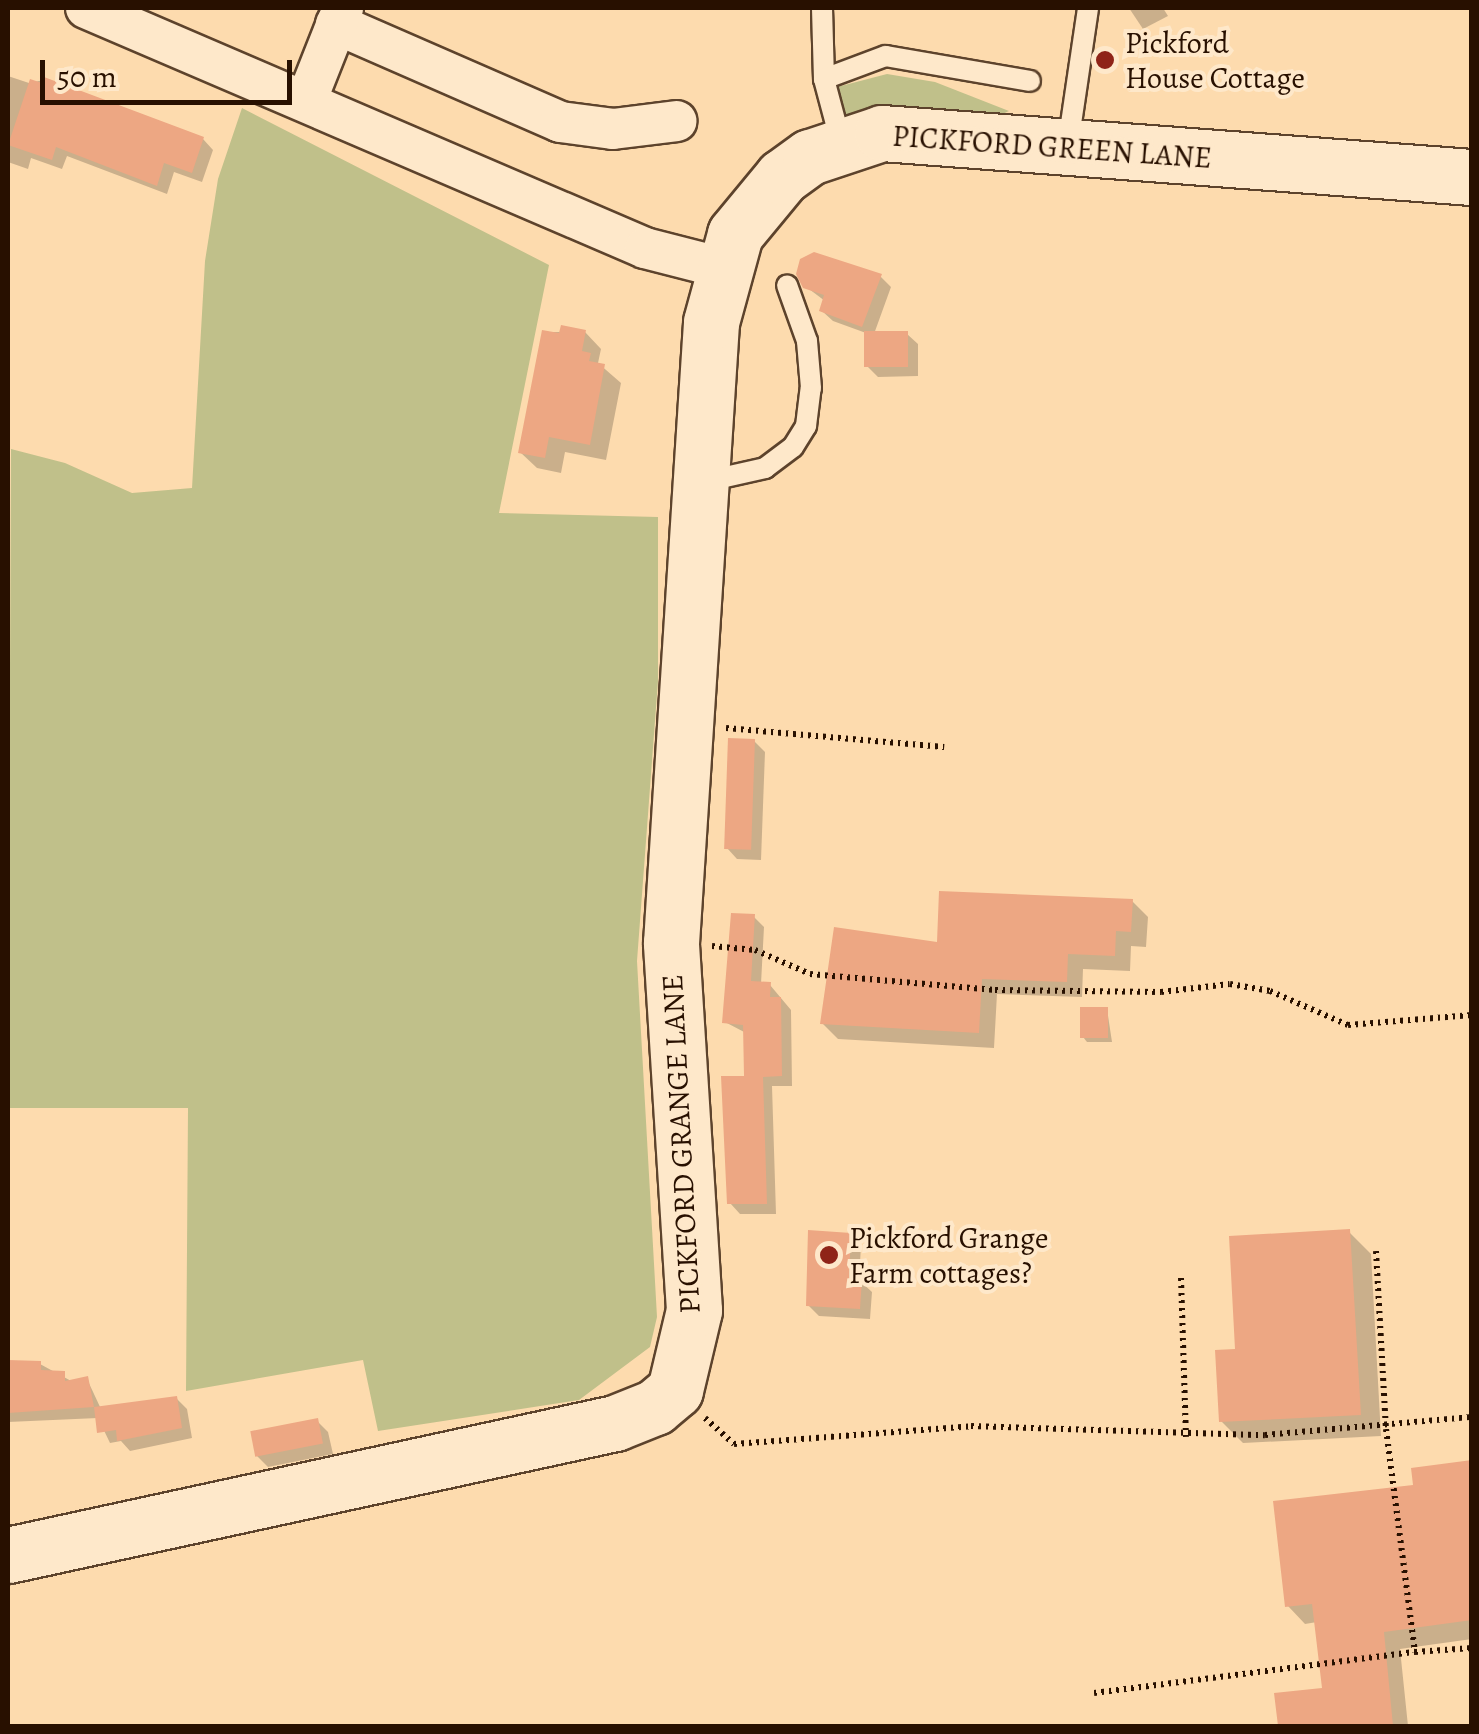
<!DOCTYPE html>
<html>
<head>
<meta charset="utf-8">
<style>
  body { margin:0 }
  #map { position:relative; width:1479px; height:1734px; overflow:hidden; background:#fddbae; font-family:Alegreya,serif }
  div>[style] { position:absolute }
  .green>* { inset:0; background:#c0c08a }
  .shadow>* { inset:0; background:#0003 }
  .building>* { inset:0; background:#eda783; transform-origin:0 0 }
  .path>* { height:6px; margin-top:-3px; transform-origin:0; background:repeating-linear-gradient(90deg,#281000 0 2.5px,transparent 0 7.5px) }
  .roads { filter:drop-shadow(2px 0 #5d432c) drop-shadow(-2px 0 #5d432c) drop-shadow(0 2px #5d432c) drop-shadow(0 -2px #5d432c) }
  .lane>* { height:20px; margin:-10px; padding:0 10px; transform-origin:10px; border-radius:10px; background:#fee8ca }
  .street>* { height:40px; margin:-20px; padding:0 20px; transform-origin:20px; border-radius:20px; background:#fee8ca }
  .secondary>* { height:55px; margin:-27.5px; padding:0 27.5px; transform-origin:27.5px; border-radius:27.5px; background:#fee8ca }
  .dots>* { width:28px; height:28px; translate:-50% -50%; box-sizing:border-box; border:5px solid #fee8ca; border-radius:50% }
  span { translate:-50% -50%; white-space:nowrap; text-align:center; line-height:1.15; -webkit-text-stroke:8px #fee8ca; paint-order:stroke }
  .poi-label { font-size:30px; color:#281000 }
  .left { translate:0 -50%; text-align:left }
  .street-label { font-size:30px; color:#281000 }
  .frame { position:absolute; inset:0; border:10px solid #281000; pointer-events:none }
  .scale { position:absolute; left:40px; top:60px; width:252px; height:45px; box-sizing:border-box; border:5px solid #281000; border-top:0; padding-left:12px; font-size:30px; line-height:35px; white-space:nowrap; color:#281000; -webkit-text-stroke:8px #fee8ca; paint-order:stroke }
</style>
</head>
<body>
<div id="map">
  <div class="green">
    <div style="clip-path:polygon(887px 74px,935px 82px,1009px 111px,996px 117px,843px 116px,837px 87px)"></div>
    <div style="clip-path:polygon(242px 108px,549px 265px,499px 513px,658px 517px,658px 681px,637px 961px,657px 1317px,650px 1347px,579px 1400px,378px 1431px,363px 1360px,186px 1391px,188px 1108px,8px 1108px,11px 449px,65px 463px,132px 493px,192px 488px,205px 261px,218px 179px)"></div>
  </div>
  <div class="shadow">
    <div style="clip-path:polygon(1129px 8px,1163px 8px,1168px 16px,1143px 29px)"></div>
    <div style="clip-path:polygon(8px 76px,29px 83px,44px 80px,203px 139px,213px 150px,202px 182px,174px 172px,167px 194px,67px 156px,62px 169px,31px 158px,28px 169px,8px 162px)"></div>
    <div style="clip-path:polygon(880px 276px,891px 287px,874px 334px,907px 334px,918px 344px,918px 376px,878px 377px,867px 366px,866px 333px,833px 321px,822px 311px,825px 301px,805px 286px)"></div>
    <div style="clip-path:polygon(544px 332px,585px 332px,601px 349px,598px 363px,621px 383px,606px 460px,565px 452px,561px 473px,537px 468px,520px 452px)"></div>
    <div style="clip-path:polygon(754px 741px,765px 752px,761px 860px,737px 859px,727px 848px)"></div>
    <div style="clip-path:polygon(1132px 901px,1148px 917px,1146px 947px,1131px 946px,1130px 971px,1083px 969px,1082px 997px,997px 994px,994px 1048px,838px 1039px,822px 1023px,939px 945px)"></div>
    <div style="clip-path:polygon(754px 917px,764px 927px,761px 984px,770px 985px,791px 1010px,792px 1086px,772px 1086px,776px 1214px,740px 1214px,730px 1203px,747px 1078px,746px 1033px,725px 1022px)"></div>
    <div style="clip-path:polygon(1107px 1009px,1112px 1042px,1087px 1042px,1083px 1037px)"></div>
    <div style="clip-path:polygon(1349px 1232px,1371px 1254px,1381px 1436px,1243px 1443px,1221px 1421px,1237px 1352px)"></div>
    <div style="clip-path:polygon(850px 1235px,861px 1246px,859px 1280px,872px 1292px,870px 1319px,819px 1316px,808px 1305px)"></div>
    <div style="clip-path:polygon(8px 1363px,40px 1364px,73px 1382px,87px 1379px,101px 1409px,176px 1398px,187px 1409px,192px 1438px,130px 1451px,121px 1441px,110px 1443px,98px 1418px,8px 1422px)"></div>
    <div style="clip-path:polygon(317px 1421px,328px 1432px,333px 1454px,268px 1467px,257px 1456px)"></div>
    <div style="clip-path:polygon(1472px 1462px,1472px 1639px,1400px 1649px,1408px 1726px,1281px 1726px,1277px 1696px,1324px 1690px,1317px 1622px,1305px 1624px,1288px 1606px,1416px 1487px)"></div>
  </div>
  <div class="building">
    <div style="clip-path:polygon(44px 77px,204px 137px,192px 173px,164px 163px,157px 186px,56px 147px,52px 160px,8px 145px,30px 79px,42px 83px)"></div>
    <div style="clip-path:polygon(814px 252px,882px 274px,862px 327px,819px 311px,824px 295px,803px 288px,796px 274px,800px 259px)"></div>
    <div style="clip-path:polygon(561px 325px,586px 330px,582px 351px,591px 353px,589px 361px,605px 364px,590px 445px,549px 437px,545px 458px,518px 453px,542px 330px,559px 333px)"></div>
    <div style="left:864px;top:331px;width:44px;height:36px"></div>
    <div style="left:728px;top:738px;width:27px;height:111px;rotate:2deg"></div>
    <div style="clip-path:polygon(939px 891px,1133px 899px,1131px 932px,1116px 931px,1115px 956px,1068px 954px,1067px 982px,982px 979px,979px 1033px,820px 1024px,834px 927px,937px 942px)"></div>
    <div style="clip-path:polygon(731px 913px,755px 914px,751px 981px,771px 982px,770px 997px,781px 997px,782px 1076px,763px 1077px,767px 1204px,727px 1204px,721px 1076px,744px 1076px,743px 1025px,722px 1023px)"></div>
    <div style="left:1080px;top:1007px;width:28px;height:31px"></div>
    <div style="clip-path:polygon(1350px 1229px,1361px 1415px,1219px 1422px,1215px 1350px,1235px 1349px,1229px 1236px)"></div>
    <div style="clip-path:polygon(808px 1230px,851px 1233px,849px 1278px,862px 1279px,860px 1309px,806px 1306px)"></div>
    <div style="clip-path:polygon(8px 1360px,41px 1361px,41px 1370px,65px 1371px,65px 1381px,88px 1376px,94px 1407px,8px 1413px)"></div>
    <div style="clip-path:polygon(177px 1396px,182px 1428px,117px 1441px,116px 1430px,97px 1433px,94px 1407px)"></div>
    <div style="left:318px;top:1418px;width:26px;height:69px;rotate:79deg"></div>
    <div style="clip-path:polygon(1472px 1460px,1472px 1620px,1384px 1632px,1393px 1726px,1278px 1726px,1274px 1693px,1322px 1688px,1312px 1604px,1285px 1607px,1273px 1501px,1413px 1485px,1411px 1468px)"></div>
  </div>
  <div class="path">
    <div style="left:726px;top:728px;width:219px;rotate:5deg"></div>
    <div style="left:712px;top:946px;width:43px;rotate:5.3deg"></div>
    <div style="left:755px;top:950px;width:60px;rotate:23.6deg"></div>
    <div style="left:810px;top:974px;width:186px;rotate:4.9deg"></div>
    <div style="left:995px;top:990px;width:166px;rotate:0.7deg"></div>
    <div style="left:1161px;top:992px;width:69px;rotate:-6.6deg"></div>
    <div style="left:1230px;top:984px;width:41px;rotate:9.9deg"></div>
    <div style="left:1270px;top:991px;width:85px;rotate:23.6deg"></div>
    <div style="left:1348px;top:1025px;width:124px;rotate:-4.6deg"></div>
    <div style="left:1376px;top:1251px;width:178px;rotate:86.8deg"></div>
    <div style="left:1386px;top:1429px;width:225px;rotate:82.6deg"></div>
    <div style="left:1415px;top:1652px;width:57px;rotate:-4deg"></div>
    <div style="left:1181px;top:1278px;width:159px;rotate:88.2deg"></div>
    <div style="left:705px;top:1418px;width:39px;rotate:42deg"></div>
    <div style="left:734px;top:1444px;width:238px;rotate:-4.3deg"></div>
    <div style="left:971px;top:1426px;width:294px;rotate:1.8deg"></div>
    <div style="left:1265px;top:1435px;width:208px;rotate:-5deg"></div>
    <div style="left:1094px;top:1693px;width:324px;rotate:-7.3deg"></div>
  </div>
  <div class="roads">
    <div class="lane">
      <div style="left:822px;top:8px;width:71px;rotate:88.4deg"></div>
      <div style="left:824px;top:79px;width:66px;rotate:75.1deg"></div>
      <div style="left:824px;top:79px;width:66px;rotate:-20.4deg"></div>
      <div style="left:886px;top:56px;width:146px;rotate:9.8deg"></div>
      <div style="left:1068px;top:144px;width:137px;rotate:-81.6deg"></div>
      <div style="left:703px;top:482px;width:64px;rotate:-12.7deg"></div>
      <div style="left:765px;top:468px;width:35px;rotate:-37deg"></div>
      <div style="left:793px;top:447px;width:25px;rotate:-58deg"></div>
      <div style="left:806px;top:426px;width:38px;rotate:-83deg"></div>
      <div style="left:811px;top:388px;width:47px;rotate:-94.9deg"></div>
      <div style="left:807px;top:341px;width:59px;rotate:-109.7deg"></div>
    </div>
    <div class="street">
      <div style="left:86px;top:8px;width:608px;rotate:23.24deg"></div>
      <div style="left:645px;top:248px;width:81px;rotate:14.4deg"></div>
      <div style="left:336px;top:24px;width:244px;rotate:23.6deg"></div>
      <div style="left:560px;top:122px;width:53px;rotate:7.5deg"></div>
      <div style="left:613px;top:129px;width:64px;rotate:-7.1deg"></div>
      <div style="left:307px;top:99px;width:98px;rotate:-68.4deg"></div>
    </div>
    <div class="secondary">
      <div style="left:8px;top:1555px;width:621px;rotate:-12.27deg"></div>
      <div style="left:615px;top:1423px;width:43px;rotate:-21.8deg"></div>
      <div style="left:655px;top:1407px;width:26px;rotate:-40deg"></div>
      <div style="left:675px;top:1390px;width:82px;rotate:-76.6deg"></div>
      <div style="left:694px;top:1310px;width:368px;rotate:-93.6deg"></div>
      <div style="left:671px;top:943px;width:622px;rotate:-86.31deg"></div>
      <div style="left:711px;top:322px;width:91px;rotate:-74.7deg"></div>
      <div style="left:735px;top:234px;width:74px;rotate:-50.5deg"></div>
      <div style="left:782px;top:177px;width:34px;rotate:-36deg"></div>
      <div style="left:810px;top:157px;width:76px;rotate:-18.4deg"></div>
      <div style="left:882px;top:133px;width:592px;rotate:4.27deg"></div>
    </div>
  </div>
  <div class="dots">
    <div style="left:1105px;top:60px;background:#8f2418"></div>
    <div style="left:829px;top:1255px;background:#8f2418"></div>
  </div>
  <div class="poi-label">
    <span class="left" style="left:1125px;top:60px">Pickford<br>House Cottage</span>
    <span class="left" style="left:849px;top:1255px">Pickford Grange<br>Farm cottages?</span>
  </div>
  <div class="street-label">
    <span style="left:1052px;top:147px;rotate:4deg">PICKFORD GREEN LANE</span>
    <span style="left:681px;top:1144px;rotate:-93deg">PICKFORD GRANGE LANE</span>
  </div>
  <div class="frame"></div>
  <div class="scale">50 m</div>
</div>
</body>
</html>
